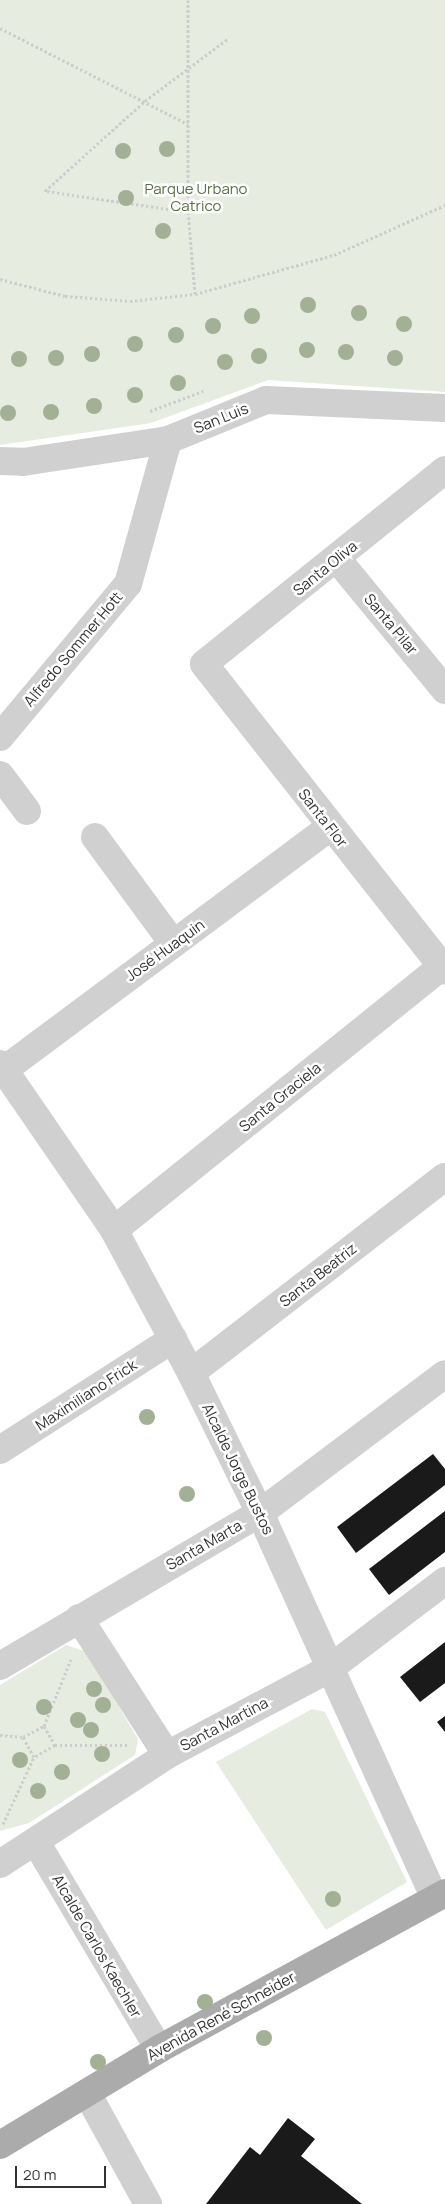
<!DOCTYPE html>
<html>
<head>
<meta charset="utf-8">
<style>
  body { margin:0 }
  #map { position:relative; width:445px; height:2204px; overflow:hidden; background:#fff; font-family:Manrope,sans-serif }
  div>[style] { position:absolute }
  .green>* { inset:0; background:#e6ecdf }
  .building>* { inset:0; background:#1a1a1a }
  .path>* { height:3px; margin-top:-1.5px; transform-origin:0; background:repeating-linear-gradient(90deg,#cdcdcd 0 2.5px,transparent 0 5px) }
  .minor>* { height:28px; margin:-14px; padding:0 14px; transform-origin:14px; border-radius:14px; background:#d0d0d0 }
  .major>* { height:28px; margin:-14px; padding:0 14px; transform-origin:14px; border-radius:14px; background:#ababab }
  .trees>* { width:16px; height:16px; margin:-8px; border-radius:50%; background:#a2b095 }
  span { translate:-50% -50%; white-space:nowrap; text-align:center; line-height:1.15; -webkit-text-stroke:5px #fff; paint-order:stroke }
  .park-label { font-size:15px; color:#56703f }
  .street-label { font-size:15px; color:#333 }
  .scale { position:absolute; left:15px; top:2166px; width:91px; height:22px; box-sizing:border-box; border:2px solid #333; border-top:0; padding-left:6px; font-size:15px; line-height:18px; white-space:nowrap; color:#333; -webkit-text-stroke:4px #fff; paint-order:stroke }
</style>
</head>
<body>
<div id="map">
  <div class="green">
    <div style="clip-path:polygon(0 0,445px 0,445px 392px,268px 380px,151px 423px,0 445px)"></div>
    <div style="clip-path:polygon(66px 1645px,87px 1652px,138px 1739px,135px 1755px,29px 1823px,0 1831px,0 1685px)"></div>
    <div style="clip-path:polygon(312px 1709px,325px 1712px,407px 1882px,326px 1930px,216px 1762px)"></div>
  </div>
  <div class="building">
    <div style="clip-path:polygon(433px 1454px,445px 1469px,445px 1485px,356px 1553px,337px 1527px)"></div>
    <div style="clip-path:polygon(445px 1511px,445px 1552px,389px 1595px,369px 1569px)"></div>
    <div style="clip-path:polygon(445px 1642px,445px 1683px,420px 1702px,400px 1677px)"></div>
    <div style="clip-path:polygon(445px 1716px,445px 1732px,437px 1722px)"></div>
    <div style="clip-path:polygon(288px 2118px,315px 2139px,301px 2156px,362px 2204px,206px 2204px,250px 2147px,260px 2155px)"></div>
  </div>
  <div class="path">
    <div style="left:188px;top:0;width:212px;rotate:90deg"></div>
    <div style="left:188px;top:212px;width:82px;rotate:85.1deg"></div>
    <div style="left:0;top:28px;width:211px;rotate:27.1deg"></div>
    <div style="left:188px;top:212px;width:145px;rotate:-171.6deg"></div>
    <div style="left:45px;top:191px;width:135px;rotate:-42deg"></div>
    <div style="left:145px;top:101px;width:105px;rotate:-36.9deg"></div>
    <div style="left:0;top:279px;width:67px;rotate:14.7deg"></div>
    <div style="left:65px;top:296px;width:65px;rotate:4.4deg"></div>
    <div style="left:130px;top:301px;width:65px;rotate:-6.1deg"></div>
    <div style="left:195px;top:294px;width:144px;rotate:-15.7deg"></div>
    <div style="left:334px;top:255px;width:122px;rotate:-24.2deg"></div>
    <div style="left:150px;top:411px;width:57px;rotate:-20.7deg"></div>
    <div style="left:44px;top:1726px;width:22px;rotate:60deg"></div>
    <div style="left:55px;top:1745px;width:24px;rotate:150deg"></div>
    <div style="left:34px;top:1757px;width:23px;rotate:-119deg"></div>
    <div style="left:23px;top:1737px;width:24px;rotate:-28deg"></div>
    <div style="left:44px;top:1726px;width:72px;rotate:-68.1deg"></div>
    <div style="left:0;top:1735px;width:23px;rotate:5deg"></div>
    <div style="left:55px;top:1745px;width:72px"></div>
    <div style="left:3px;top:1824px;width:74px;rotate:-65.2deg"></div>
  </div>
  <div class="minor">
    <div style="left:0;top:461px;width:23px;rotate:2deg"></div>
    <div style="left:23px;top:462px;width:147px;rotate:-8.6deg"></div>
    <div style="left:168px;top:440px;width:106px;rotate:-22.2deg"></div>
    <div style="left:266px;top:400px;width:179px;rotate:2.6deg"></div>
    <div style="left:445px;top:470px;width:309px;rotate:141.2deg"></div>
    <div style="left:204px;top:664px;width:390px;rotate:51.8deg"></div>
    <div style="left:337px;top:559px;width:170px;rotate:50.5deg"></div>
    <div style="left:0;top:737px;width:199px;rotate:-50.1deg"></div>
    <div style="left:128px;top:584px;width:149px;rotate:-74.5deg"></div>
    <div style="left:0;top:775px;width:45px;rotate:53.1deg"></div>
    <div style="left:95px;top:837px;width:132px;rotate:53.7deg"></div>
    <div style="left:0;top:1064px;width:201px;rotate:55.5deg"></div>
    <div style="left:114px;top:1230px;width:162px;rotate:61.7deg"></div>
    <div style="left:191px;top:1373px;width:156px;rotate:63.8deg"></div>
    <div style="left:260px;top:1513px;width:422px;rotate:65.6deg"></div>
    <div style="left:0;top:1073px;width:412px;rotate:-36.7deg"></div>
    <div style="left:114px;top:1230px;width:425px;rotate:-38.8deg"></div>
    <div style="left:191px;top:1373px;width:321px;rotate:-37.7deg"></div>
    <div style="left:0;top:1450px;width:206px;rotate:-32.7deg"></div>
    <div style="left:79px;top:1618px;width:163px;rotate:57.3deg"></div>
    <div style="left:0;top:1666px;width:302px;rotate:-30.5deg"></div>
    <div style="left:260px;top:1513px;width:231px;rotate:-36.9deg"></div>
    <div style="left:36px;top:1842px;width:241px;rotate:59.3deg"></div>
    <div style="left:0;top:1864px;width:199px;rotate:-33.1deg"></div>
    <div style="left:167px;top:1755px;width:183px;rotate:-28deg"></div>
    <div style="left:329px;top:1669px;width:146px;rotate:-37.2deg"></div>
    <div style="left:87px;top:2093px;width:127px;rotate:61.2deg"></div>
  </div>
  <div class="major">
    <div style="left:0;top:2145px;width:186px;rotate:-31.1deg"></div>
    <div style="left:159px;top:2049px;width:326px;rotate:-28.6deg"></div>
  </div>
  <div class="trees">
    <div style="left:167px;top:149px"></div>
    <div style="left:123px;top:151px"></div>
    <div style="left:126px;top:198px"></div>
    <div style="left:163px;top:231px"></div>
    <div style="left:308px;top:305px"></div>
    <div style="left:359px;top:313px"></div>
    <div style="left:252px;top:316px"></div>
    <div style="left:404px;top:324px"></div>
    <div style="left:213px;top:326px"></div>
    <div style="left:176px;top:335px"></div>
    <div style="left:135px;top:344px"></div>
    <div style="left:307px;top:350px"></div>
    <div style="left:346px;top:352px"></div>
    <div style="left:92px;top:354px"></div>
    <div style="left:259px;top:356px"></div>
    <div style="left:56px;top:358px"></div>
    <div style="left:395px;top:358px"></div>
    <div style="left:19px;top:359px"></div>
    <div style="left:225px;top:362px"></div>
    <div style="left:178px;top:383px"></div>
    <div style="left:135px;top:395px"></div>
    <div style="left:94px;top:406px"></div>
    <div style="left:51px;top:412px"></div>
    <div style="left:8px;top:413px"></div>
    <div style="left:147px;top:1417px"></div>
    <div style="left:187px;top:1494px"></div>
    <div style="left:94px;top:1689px"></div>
    <div style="left:103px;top:1705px"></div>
    <div style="left:44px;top:1707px"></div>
    <div style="left:78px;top:1720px"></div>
    <div style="left:91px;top:1730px"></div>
    <div style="left:102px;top:1754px"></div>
    <div style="left:20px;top:1760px"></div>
    <div style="left:62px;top:1772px"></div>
    <div style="left:38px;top:1791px"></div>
    <div style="left:333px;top:1899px"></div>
    <div style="left:205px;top:2002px"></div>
    <div style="left:264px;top:2038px"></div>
    <div style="left:98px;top:2062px"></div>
  </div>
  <div class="park-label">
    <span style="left:196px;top:197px">Parque Urbano<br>Catrico</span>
  </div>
  <div class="street-label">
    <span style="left:221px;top:418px;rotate:-22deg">San Luis</span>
    <span style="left:325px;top:568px;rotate:-39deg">Santa Oliva</span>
    <span style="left:391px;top:624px;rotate:50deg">Santa Pilar</span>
    <span style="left:73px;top:649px;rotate:-50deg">Alfredo Sommer Hott</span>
    <span style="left:323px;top:818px;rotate:52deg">Santa Flor</span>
    <span style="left:165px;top:950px;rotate:-36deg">José Huaquin</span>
    <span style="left:280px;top:1097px;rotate:-39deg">Santa Graciela</span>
    <span style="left:318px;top:1275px;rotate:-38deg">Santa Beatriz</span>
    <span style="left:86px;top:1395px;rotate:-33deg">Maximiliano Frick</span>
    <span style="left:238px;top:1469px;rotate:64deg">Alcalde Jorge Bustos</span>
    <span style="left:204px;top:1545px;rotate:-30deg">Santa Marta</span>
    <span style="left:224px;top:1724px;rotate:-28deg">Santa Martina</span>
    <span style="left:97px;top:1946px;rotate:60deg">Alcalde Carlos Kaechler</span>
    <span style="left:221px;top:2016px;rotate:-29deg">Avenida René Schneider</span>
  </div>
  <div class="scale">20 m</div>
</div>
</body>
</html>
